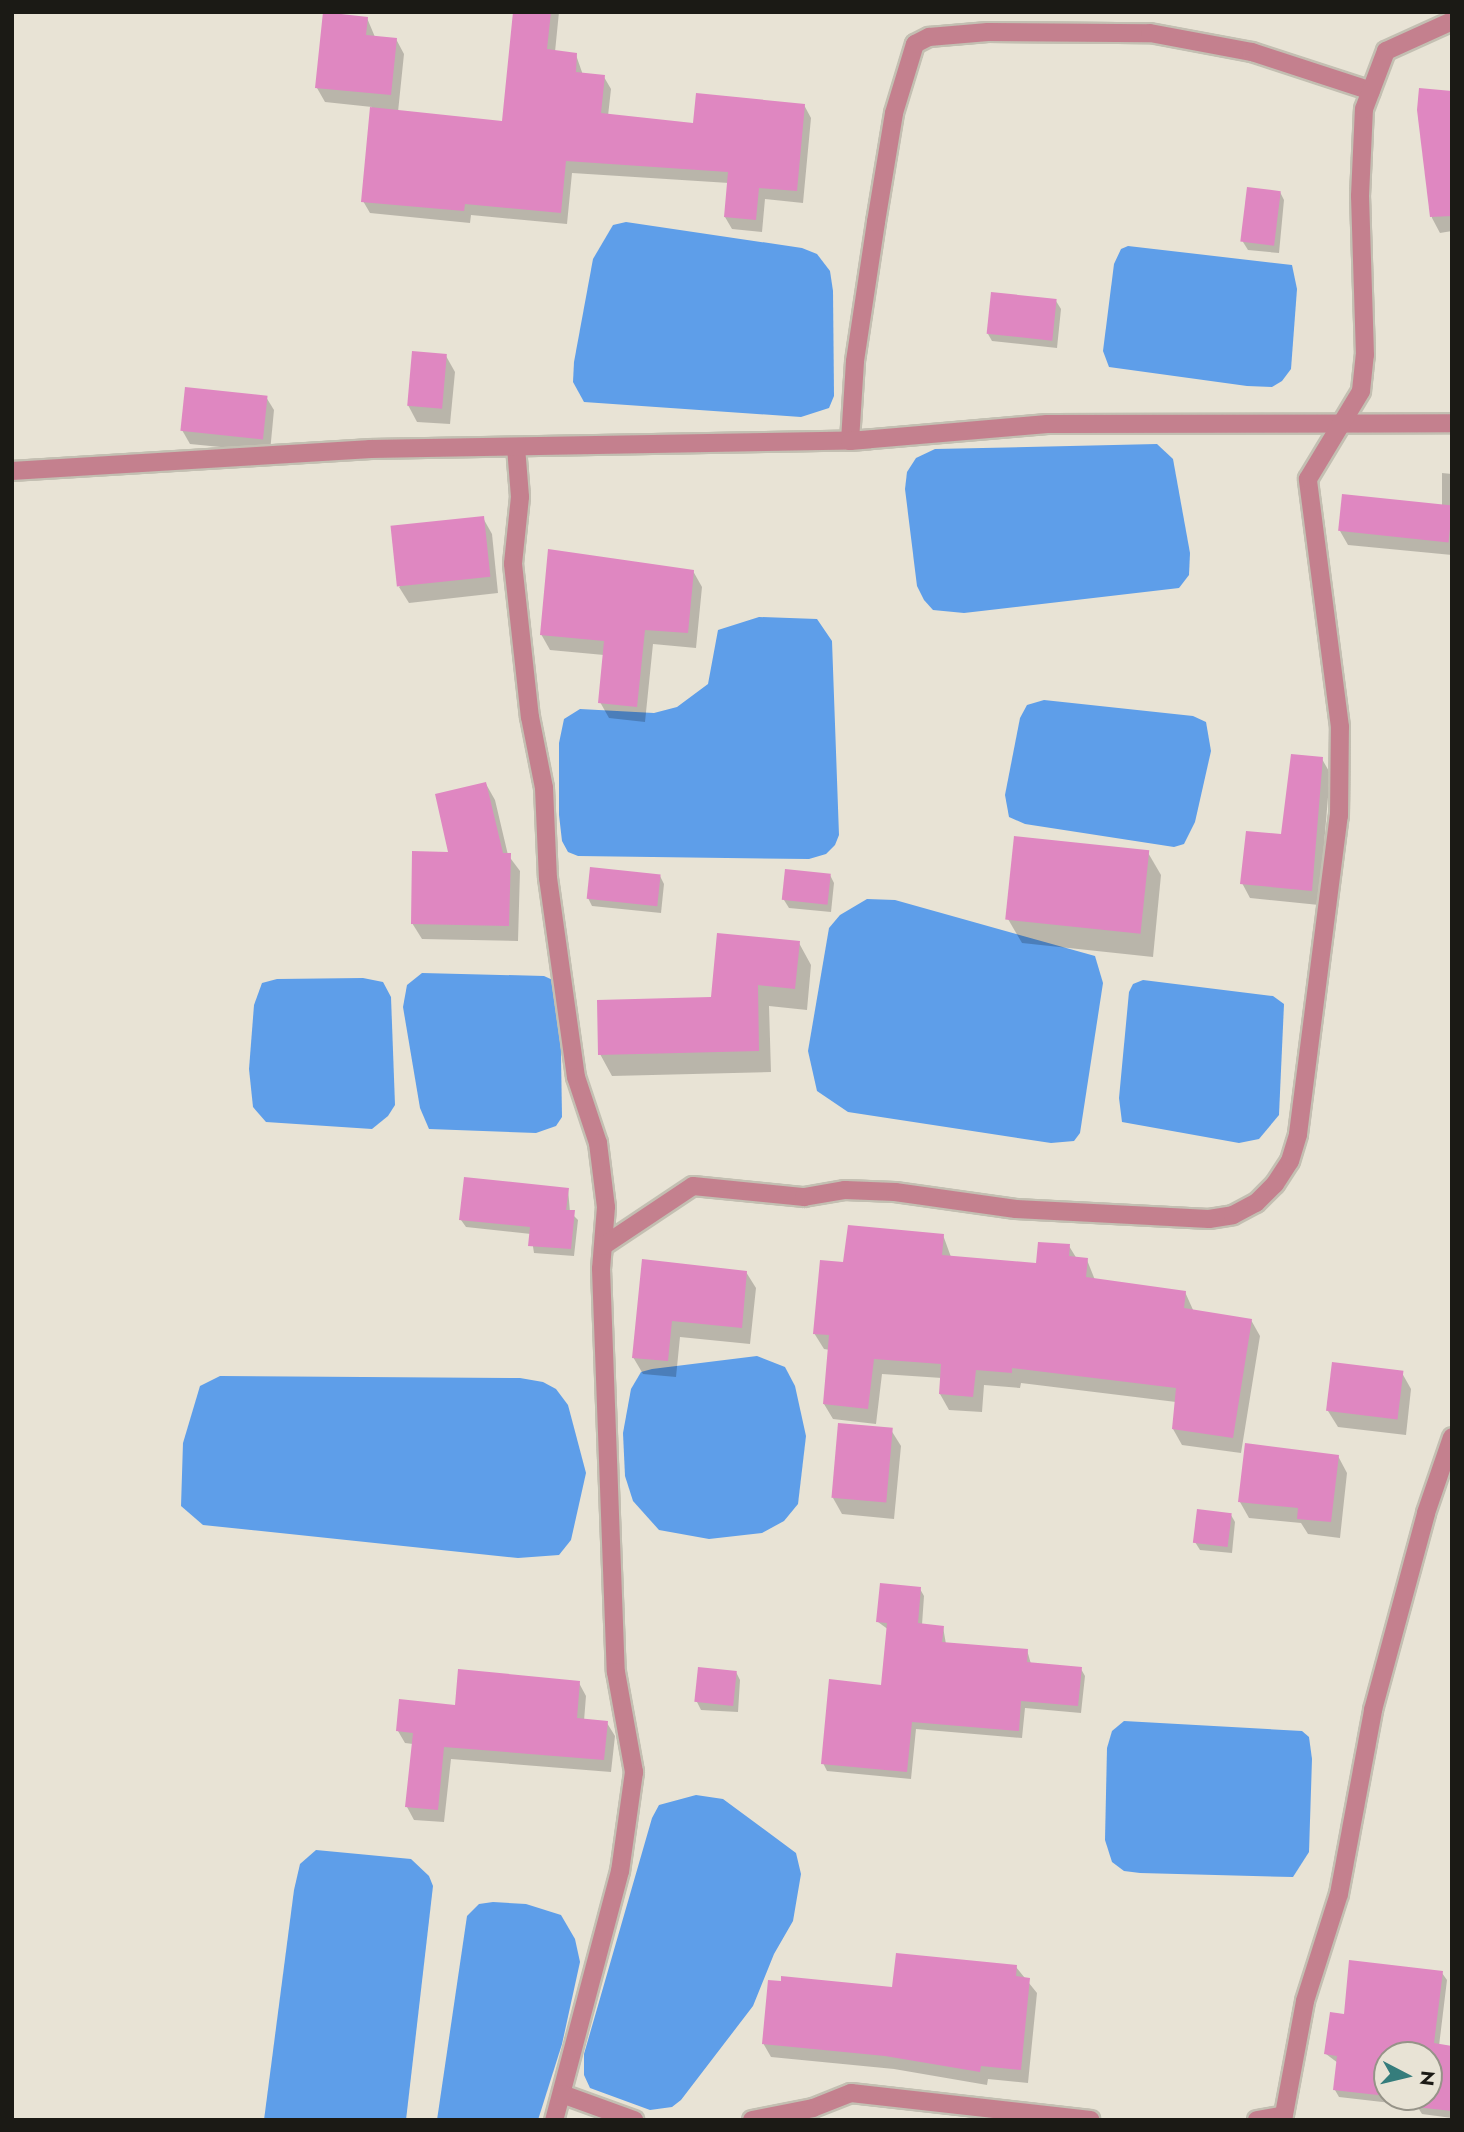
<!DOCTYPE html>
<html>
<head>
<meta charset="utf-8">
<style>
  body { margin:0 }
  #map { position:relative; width:1464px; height:2132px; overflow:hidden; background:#e8e3d5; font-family:Jost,sans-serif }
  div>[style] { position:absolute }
  .water>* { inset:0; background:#5e9ee9 }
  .shadow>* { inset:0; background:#0003 }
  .building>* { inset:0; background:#df87c1; transform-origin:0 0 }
  .roads { filter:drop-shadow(2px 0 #c3bfb2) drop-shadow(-2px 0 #c3bfb2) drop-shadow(0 2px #c3bfb2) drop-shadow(0 -2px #c3bfb2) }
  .minor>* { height:18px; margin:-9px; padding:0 9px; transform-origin:9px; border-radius:9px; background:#c4808e }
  span { translate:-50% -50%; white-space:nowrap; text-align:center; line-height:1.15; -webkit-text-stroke:5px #e8e3d5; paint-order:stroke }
  .frame { position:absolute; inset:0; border:14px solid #1b1a15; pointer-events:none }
  .north { position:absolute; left:1373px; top:2041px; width:70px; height:70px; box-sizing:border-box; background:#e8e3d5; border:2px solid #969388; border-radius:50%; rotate:97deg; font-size:19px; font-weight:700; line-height:28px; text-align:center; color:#1b1a15 }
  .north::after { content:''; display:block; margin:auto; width:24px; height:32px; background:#357d7c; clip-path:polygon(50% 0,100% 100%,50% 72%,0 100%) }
</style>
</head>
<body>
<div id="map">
  <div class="water">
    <div style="clip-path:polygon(626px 222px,802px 248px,817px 254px,830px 271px,833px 291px,834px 396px,829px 408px,801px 417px,584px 402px,573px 382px,574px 362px,593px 259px,613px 225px)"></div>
    <div style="clip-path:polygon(1128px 246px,1292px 265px,1297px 289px,1291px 369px,1282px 381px,1272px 387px,1247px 386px,1109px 367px,1103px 351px,1114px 264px,1121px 249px)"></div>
    <div style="clip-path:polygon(1157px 444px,1173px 459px,1190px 553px,1189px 575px,1179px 588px,964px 613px,933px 610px,924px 600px,917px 586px,905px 489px,907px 472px,916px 458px,935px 449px)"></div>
    <div style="clip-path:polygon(759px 617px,817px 619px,832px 641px,839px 835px,835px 845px,826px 854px,809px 859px,578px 856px,568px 852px,562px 841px,559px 815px,559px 743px,564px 719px,580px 709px,654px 713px,677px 707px,708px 684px,718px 630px)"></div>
    <div style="clip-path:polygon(1044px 700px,1193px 716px,1206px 722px,1211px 751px,1195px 822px,1184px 844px,1174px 847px,1025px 824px,1009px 817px,1005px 795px,1020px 718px,1027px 705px)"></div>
    <div style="clip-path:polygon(867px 899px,895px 900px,1095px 956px,1103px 983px,1080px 1133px,1074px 1141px,1051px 1143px,848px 1112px,817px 1091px,808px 1051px,829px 928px,840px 915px)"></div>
    <div style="clip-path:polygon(422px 973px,544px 976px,555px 981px,560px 993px,562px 1117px,556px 1126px,536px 1133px,429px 1129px,420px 1108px,403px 1007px,407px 985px)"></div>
    <div style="clip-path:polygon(363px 978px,383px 982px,391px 997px,395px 1105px,388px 1116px,372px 1129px,266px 1122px,253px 1107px,249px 1069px,254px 1005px,262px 983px,277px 979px)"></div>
    <div style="clip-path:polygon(1143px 980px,1273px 996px,1284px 1004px,1279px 1115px,1259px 1139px,1239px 1143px,1122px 1122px,1119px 1098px,1129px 992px,1133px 984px)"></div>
    <div style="clip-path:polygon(757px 1356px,785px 1367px,795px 1386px,806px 1436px,798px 1504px,784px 1521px,762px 1533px,709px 1539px,659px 1530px,633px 1501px,625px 1476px,623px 1433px,631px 1389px,641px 1372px,652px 1369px)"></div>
    <div style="clip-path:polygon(220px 1376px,520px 1378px,543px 1382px,556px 1389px,568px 1405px,586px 1473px,571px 1540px,559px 1555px,518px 1558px,203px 1525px,181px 1506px,183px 1443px,200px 1386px)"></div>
    <div style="clip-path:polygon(1124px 1721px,1302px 1731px,1309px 1737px,1312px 1759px,1309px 1852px,1293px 1877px,1140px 1873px,1124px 1871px,1112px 1862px,1105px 1840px,1107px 1748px,1112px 1731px)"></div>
    <div style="clip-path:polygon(696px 1795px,723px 1799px,796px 1853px,801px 1874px,793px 1921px,774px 1954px,753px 2006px,681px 2100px,672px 2107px,650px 2110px,590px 2088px,584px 2075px,584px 2054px,652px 1818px,659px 1805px)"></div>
    <div style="clip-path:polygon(316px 1850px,411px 1859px,429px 1876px,433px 1886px,406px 2120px,264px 2120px,294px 1890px,300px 1864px)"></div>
    <div style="clip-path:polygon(493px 1902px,526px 1904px,561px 1915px,575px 1939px,580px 1962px,562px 2044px,538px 2120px,437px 2120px,467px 1916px,479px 1904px)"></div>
  </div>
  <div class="shadow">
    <div style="clip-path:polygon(515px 12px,559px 12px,555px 52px,576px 55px,583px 75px,604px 77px,611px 89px,608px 116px,695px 125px,804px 105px,811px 118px,803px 203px,765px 199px,762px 232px,732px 229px,725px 217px,729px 183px,572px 173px,567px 224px,471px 215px,470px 223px,370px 213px,363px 201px,372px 107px,325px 102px,317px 88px,367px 18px,375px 37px,396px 39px,404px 54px,398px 112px,504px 123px)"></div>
    <div style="clip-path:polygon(1452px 95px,1452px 231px,1440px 233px,1432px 218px,1419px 110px)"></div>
    <div style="clip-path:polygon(1280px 192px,1284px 200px,1279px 253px,1248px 250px,1243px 242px)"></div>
    <div style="clip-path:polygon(1056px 301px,1061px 309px,1057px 348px,992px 341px,988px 334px)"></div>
    <div style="clip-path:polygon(446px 356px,455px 372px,450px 424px,417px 422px,408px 405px)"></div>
    <div style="clip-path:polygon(266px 397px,274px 410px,270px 452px,190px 444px,182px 430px)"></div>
    <div style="clip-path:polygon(1442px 473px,1452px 474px,1452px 555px,1348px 545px,1340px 531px,1442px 506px)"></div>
    <div style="clip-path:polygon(483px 518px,492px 534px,498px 593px,409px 603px,399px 587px)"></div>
    <div style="clip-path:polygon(693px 571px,702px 587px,696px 648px,653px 644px,645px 722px,609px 718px,600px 702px,604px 655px,550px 650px,541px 634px)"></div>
    <div style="clip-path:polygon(1322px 759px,1330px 773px,1319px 905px,1250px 898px,1242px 883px,1283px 836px)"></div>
    <div style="clip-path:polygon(486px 784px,495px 800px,508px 855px,520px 871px,518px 941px,422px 939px,412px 923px)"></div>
    <div style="clip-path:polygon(1147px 851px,1161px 875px,1153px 957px,1022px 943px,1008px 919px)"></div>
    <div style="clip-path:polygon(830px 875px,834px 883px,831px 912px,789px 908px,784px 900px)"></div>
    <div style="clip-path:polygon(660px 876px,664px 884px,661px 913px,592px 906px,588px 898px)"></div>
    <div style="clip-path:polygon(799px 943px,811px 965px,807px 1010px,769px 1006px,771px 1072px,612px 1076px,600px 1054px,712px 999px)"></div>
    <div style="clip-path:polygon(568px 1189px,570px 1212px,578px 1220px,574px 1256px,534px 1253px,531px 1234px,466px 1227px,461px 1220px)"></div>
    <div style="clip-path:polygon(943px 1235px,951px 1257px,1037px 1265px,1069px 1246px,1077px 1259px,1087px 1260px,1095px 1280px,1185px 1292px,1194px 1312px,1251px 1320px,1260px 1336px,1241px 1453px,1182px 1445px,1173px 1429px,1176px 1402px,1021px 1383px,1020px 1388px,984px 1385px,982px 1412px,949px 1410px,940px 1394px,942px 1378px,882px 1374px,876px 1424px,833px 1419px,824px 1404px,830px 1350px,824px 1349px,814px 1333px,845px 1264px)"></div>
    <div style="clip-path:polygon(643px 1261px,746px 1272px,756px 1288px,750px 1344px,680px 1337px,676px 1377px,643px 1374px,633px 1357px)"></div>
    <div style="clip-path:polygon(1402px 1373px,1411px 1389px,1406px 1435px,1338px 1427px,1328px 1411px)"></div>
    <div style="clip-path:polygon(891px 1430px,901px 1446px,894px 1519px,842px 1514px,833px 1498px)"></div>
    <div style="clip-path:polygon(1338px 1456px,1347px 1473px,1340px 1538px,1308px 1534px,1301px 1523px,1249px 1518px,1240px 1502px)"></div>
    <div style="clip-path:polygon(1231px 1515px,1235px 1522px,1232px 1553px,1200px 1550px,1195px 1542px)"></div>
    <div style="clip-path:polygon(920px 1589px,924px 1596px,922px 1625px,943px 1627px,946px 1644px,1027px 1650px,1031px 1664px,1081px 1669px,1085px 1676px,1081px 1713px,1025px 1708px,1022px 1738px,916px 1729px,911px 1779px,827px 1771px,823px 1763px,883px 1687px,889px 1630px,878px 1622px)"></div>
    <div style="clip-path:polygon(736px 1672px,740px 1680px,738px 1712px,701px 1710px,697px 1702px)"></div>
    <div style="clip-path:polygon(579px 1683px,586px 1696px,584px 1721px,607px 1723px,615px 1736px,611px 1772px,451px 1759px,444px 1822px,414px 1820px,407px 1807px,413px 1744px,405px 1743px,398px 1731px,457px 1707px)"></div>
    <div style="clip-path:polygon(1016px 1967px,1037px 1993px,1028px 2083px,988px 2079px,987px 2085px,894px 2069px,771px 2057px,763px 2043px,894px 1989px)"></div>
    <div style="clip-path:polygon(evenodd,1442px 1973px,1447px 1980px,1439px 2046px,1452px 2047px,1452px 2118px,1422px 2114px,1417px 2106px,1339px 2097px,1335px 2090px,1338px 2063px,1326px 2054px,1346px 2016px,1442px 1973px,1387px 2055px,1429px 2055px,1429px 2097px,1387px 2097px,1387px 2055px)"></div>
  </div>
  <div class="building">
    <div style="clip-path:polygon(323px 12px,368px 17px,366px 35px,397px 38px,391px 95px,315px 88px)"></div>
    <div style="clip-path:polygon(513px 12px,551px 12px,547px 49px,577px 53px,576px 72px,605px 75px,601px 113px,693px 123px,696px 93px,805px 104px,797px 191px,759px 188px,756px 220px,724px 217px,728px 172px,566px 161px,561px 213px,465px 204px,464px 211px,361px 202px,370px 107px,502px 121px)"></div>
    <div style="clip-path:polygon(1419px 88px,1452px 91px,1452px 216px,1430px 217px,1417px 110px)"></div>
    <div style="left:1247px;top:187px;width:34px;height:55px;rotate:7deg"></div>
    <div style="left:991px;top:292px;width:66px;height:42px;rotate:6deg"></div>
    <div style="left:412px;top:351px;width:35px;height:55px;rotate:5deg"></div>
    <div style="left:185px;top:387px;width:83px;height:44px;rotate:6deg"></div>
    <div style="left:1342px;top:494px;width:111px;height:37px;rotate:6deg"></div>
    <div style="left:484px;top:516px;width:61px;height:94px;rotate:84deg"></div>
    <div style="clip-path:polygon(548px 549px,694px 570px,688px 633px,645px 630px,637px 707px,598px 703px,604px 641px,540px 635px)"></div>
    <div style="clip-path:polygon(1291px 754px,1323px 757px,1312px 891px,1240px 884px,1246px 831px,1281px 834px)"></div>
    <div style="clip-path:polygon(486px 782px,503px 853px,511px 853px,509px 926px,411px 924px,412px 851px,448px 852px,435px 794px)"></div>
    <div style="left:1014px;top:836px;width:136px;height:84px;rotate:6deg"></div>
    <div style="left:590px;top:867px;width:71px;height:32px;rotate:6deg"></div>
    <div style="left:785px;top:869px;width:46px;height:31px;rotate:6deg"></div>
    <div style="clip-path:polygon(717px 933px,800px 941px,795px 989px,758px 985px,759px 1051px,598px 1055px,597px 1000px,711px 997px)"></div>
    <div style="clip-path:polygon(464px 1177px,569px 1188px,566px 1210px,575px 1210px,571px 1249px,528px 1246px,530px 1227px,459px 1220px)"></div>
    <div style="clip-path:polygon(848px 1225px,944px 1234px,942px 1255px,1036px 1263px,1038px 1242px,1070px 1244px,1069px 1256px,1088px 1258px,1086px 1277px,1186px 1291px,1184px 1308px,1252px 1319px,1233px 1438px,1172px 1429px,1176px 1388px,1012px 1368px,1012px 1373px,976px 1370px,973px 1397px,939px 1394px,941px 1364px,874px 1359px,868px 1409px,823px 1404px,829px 1335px,813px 1334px,820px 1260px,843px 1262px)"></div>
    <div style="clip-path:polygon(642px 1259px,747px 1271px,742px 1328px,672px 1321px,668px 1361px,632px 1358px)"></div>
    <div style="left:1332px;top:1362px;width:72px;height:49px;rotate:7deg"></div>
    <div style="left:838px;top:1423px;width:55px;height:75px;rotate:5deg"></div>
    <div style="clip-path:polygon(1245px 1443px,1339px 1455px,1331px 1522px,1297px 1519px,1298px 1508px,1238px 1502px)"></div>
    <div style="left:1197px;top:1509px;width:35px;height:34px;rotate:7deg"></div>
    <div style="clip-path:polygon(880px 1583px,921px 1587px,918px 1623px,944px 1626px,942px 1642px,1028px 1649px,1027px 1662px,1082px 1667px,1078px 1706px,1021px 1701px,1019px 1731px,912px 1722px,907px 1772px,821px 1764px,829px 1679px,881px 1685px,887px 1623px,876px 1622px)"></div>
    <div style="left:698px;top:1667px;width:39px;height:35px;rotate:6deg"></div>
    <div style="clip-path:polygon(458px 1669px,580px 1681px,577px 1718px,608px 1721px,604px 1760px,444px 1747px,438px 1810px,405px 1807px,413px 1733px,396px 1731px,399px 1699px,455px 1705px)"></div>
    <div style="clip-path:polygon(896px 1953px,1017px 1965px,1016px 1976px,1030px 1978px,1021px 2070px,981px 2066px,980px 2072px,885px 2056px,762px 2044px,768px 1980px,781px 1981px,781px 1976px,892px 1987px)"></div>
    <div style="clip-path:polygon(1349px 1960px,1443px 1971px,1434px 2043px,1452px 2046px,1452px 2111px,1416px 2107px,1417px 2099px,1399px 2097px,1429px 2097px,1429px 2055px,1387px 2055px,1387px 2096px,1333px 2090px,1337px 2056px,1324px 2054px,1330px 2012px,1344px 2014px)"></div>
  </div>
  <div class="roads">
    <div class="minor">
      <div style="left:850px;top:441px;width:80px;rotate:-86.4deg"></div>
      <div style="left:855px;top:361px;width:141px;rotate:-81.4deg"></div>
      <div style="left:876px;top:222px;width:110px;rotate:-80.6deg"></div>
      <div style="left:894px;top:113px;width:72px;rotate:-73.1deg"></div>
      <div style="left:915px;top:44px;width:16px;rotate:-27deg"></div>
      <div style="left:929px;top:37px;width:59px;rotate:-4.8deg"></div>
      <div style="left:988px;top:32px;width:162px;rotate:0.4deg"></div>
      <div style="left:1150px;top:33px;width:104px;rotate:10.6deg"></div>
      <div style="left:1252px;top:52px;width:125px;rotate:18.1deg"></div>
      <div style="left:516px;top:447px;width:50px;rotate:85.4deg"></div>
      <div style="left:520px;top:497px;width:67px;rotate:96deg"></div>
      <div style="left:513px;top:564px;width:154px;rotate:83.7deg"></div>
      <div style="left:530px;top:717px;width:72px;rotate:78.8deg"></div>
      <div style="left:544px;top:788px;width:90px;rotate:87.5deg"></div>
      <div style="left:548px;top:878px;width:201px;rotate:82deg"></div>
      <div style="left:576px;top:1077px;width:70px;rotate:71.6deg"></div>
      <div style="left:598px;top:1143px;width:64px;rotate:82.9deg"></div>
      <div style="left:606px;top:1207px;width:62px;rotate:94.6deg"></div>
      <div style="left:601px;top:1269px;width:403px;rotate:87.9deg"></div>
      <div style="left:616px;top:1672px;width:102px;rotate:79.8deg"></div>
      <div style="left:634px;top:1772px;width:100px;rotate:98deg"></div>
      <div style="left:620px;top:1871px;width:258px;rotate:104.8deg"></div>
      <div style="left:12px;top:471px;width:359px;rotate:-3.5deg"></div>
      <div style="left:370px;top:449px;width:480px;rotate:-1deg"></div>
      <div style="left:850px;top:441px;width:198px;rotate:-4.9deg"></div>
      <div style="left:1047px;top:424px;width:405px;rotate:-0.1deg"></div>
      <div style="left:603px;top:1246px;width:108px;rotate:-33.7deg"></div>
      <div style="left:693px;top:1186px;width:112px;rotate:5.7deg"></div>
      <div style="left:804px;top:1197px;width:42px;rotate:-9.7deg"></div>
      <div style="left:845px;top:1190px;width:50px;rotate:2.3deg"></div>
      <div style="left:895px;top:1192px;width:122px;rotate:8deg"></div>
      <div style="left:1016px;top:1209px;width:193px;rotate:3deg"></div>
      <div style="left:1209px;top:1219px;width:24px;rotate:-9deg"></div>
      <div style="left:1233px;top:1215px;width:26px;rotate:-28deg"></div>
      <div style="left:1256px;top:1203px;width:27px;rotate:-45deg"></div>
      <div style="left:1275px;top:1184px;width:27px;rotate:-57deg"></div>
      <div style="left:1290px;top:1161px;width:28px;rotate:-73deg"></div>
      <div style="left:1298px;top:1134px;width:321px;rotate:-82.7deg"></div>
      <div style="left:1339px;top:816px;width:89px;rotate:-89.4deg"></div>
      <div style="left:1340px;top:727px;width:250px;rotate:-97.4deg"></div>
      <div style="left:1308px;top:479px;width:103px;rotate:-58.9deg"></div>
      <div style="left:1361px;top:391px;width:36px;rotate:-84deg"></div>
      <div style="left:1365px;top:355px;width:159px;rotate:-91.8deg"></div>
      <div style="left:1360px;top:196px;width:87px;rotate:-87.4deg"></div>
      <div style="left:1364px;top:109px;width:62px;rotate:-69.2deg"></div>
      <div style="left:1386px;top:51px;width:72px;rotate:-24.4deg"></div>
      <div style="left:562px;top:2094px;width:77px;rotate:19.9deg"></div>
      <div style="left:752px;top:2120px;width:62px;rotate:-11.1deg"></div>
      <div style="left:813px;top:2108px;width:41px;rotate:-21.5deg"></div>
      <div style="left:851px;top:2093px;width:241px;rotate:6.4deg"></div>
      <div style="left:1257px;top:2120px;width:27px;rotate:-10deg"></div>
      <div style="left:1283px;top:2120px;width:121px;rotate:-79.5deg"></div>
      <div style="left:1305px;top:2001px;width:112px;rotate:-72.4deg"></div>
      <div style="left:1339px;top:1894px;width:187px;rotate:-79.5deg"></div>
      <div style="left:1373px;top:1710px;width:204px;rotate:-74.9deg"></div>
      <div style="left:1426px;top:1513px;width:80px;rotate:-71.1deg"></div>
    </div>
  </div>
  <div class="frame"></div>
  <div class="north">N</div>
</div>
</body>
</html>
